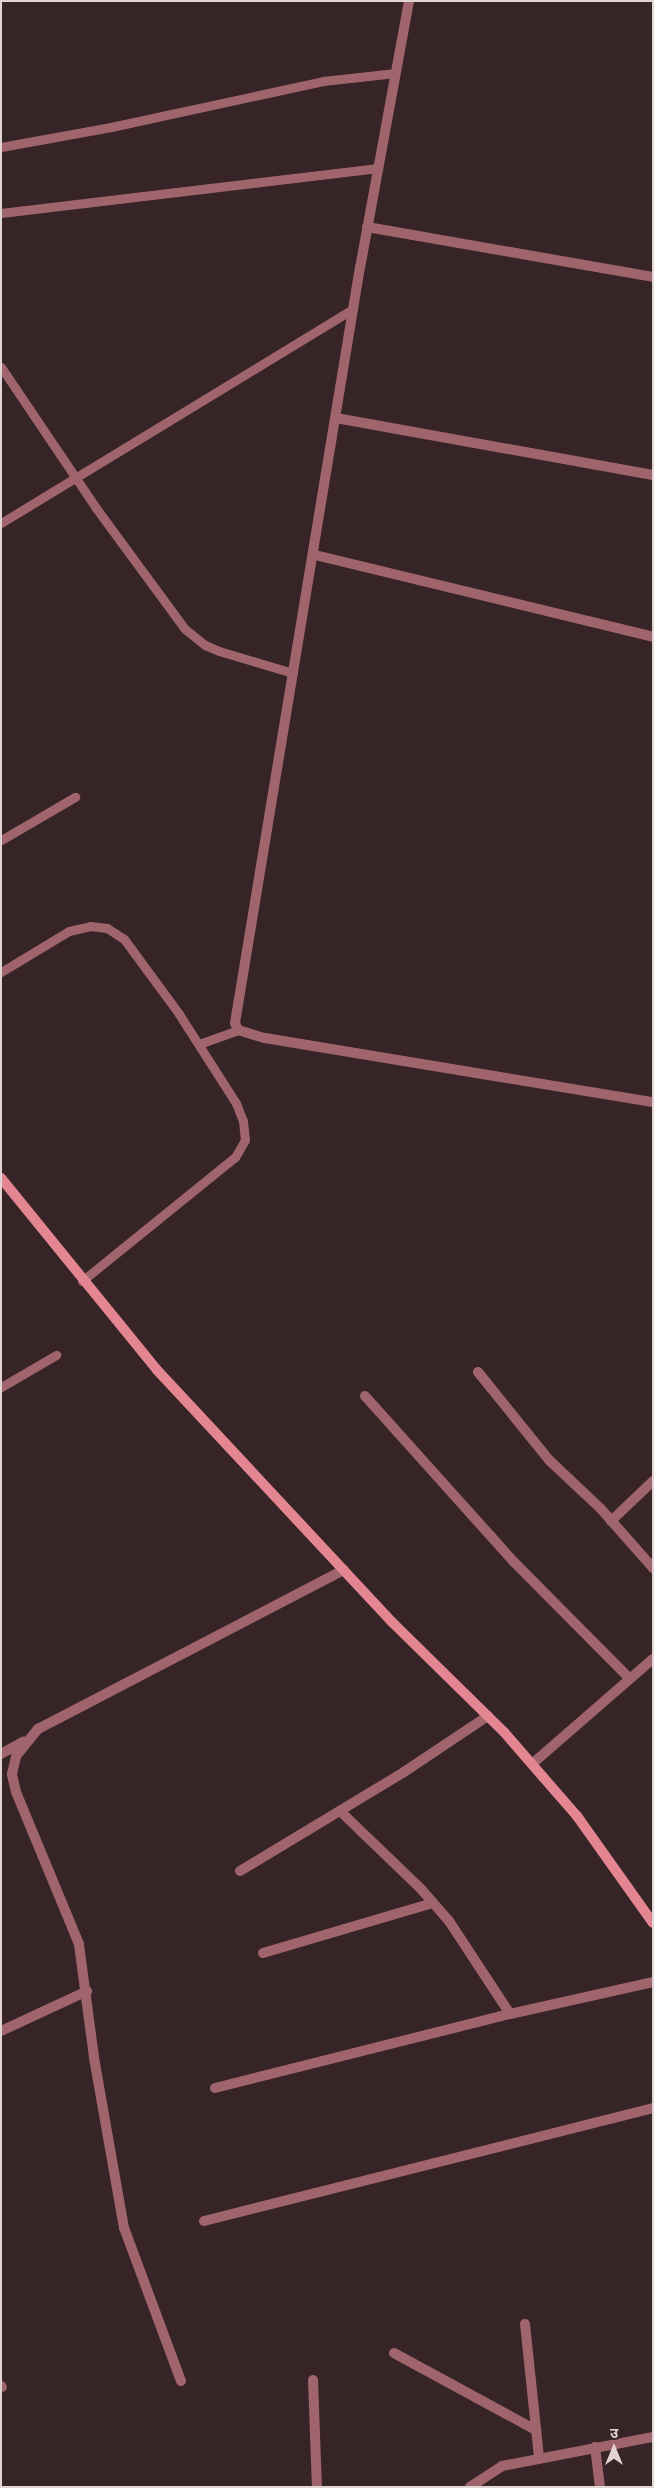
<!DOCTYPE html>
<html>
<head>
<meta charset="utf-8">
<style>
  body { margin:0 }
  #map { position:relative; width:654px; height:2488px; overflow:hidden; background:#372426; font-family:Jost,"Noto Sans Devanagari",sans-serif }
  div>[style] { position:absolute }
  .lane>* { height:9px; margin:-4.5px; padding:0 4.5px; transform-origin:4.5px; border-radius:4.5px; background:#a0656c }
  .street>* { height:10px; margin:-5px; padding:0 5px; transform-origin:5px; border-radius:5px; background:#a0656c }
  .secondary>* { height:10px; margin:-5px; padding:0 5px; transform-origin:5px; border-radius:5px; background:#e48691 }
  span { translate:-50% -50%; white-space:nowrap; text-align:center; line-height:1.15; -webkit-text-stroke:5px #372426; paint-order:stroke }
  .frame { position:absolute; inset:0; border:2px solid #e1d4d5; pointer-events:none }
  .north { position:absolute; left:589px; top:2423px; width:50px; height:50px; -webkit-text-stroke:4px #372426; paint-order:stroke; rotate:0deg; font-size:14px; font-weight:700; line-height:20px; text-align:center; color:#e1d4d5 }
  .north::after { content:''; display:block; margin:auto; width:18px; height:22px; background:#e1d4d5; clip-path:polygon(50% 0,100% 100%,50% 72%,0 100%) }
</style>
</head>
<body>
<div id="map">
  <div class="lane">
    <div style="left:1px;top:147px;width:112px;rotate:-10.3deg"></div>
    <div style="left:111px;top:127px;width:217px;rotate:-12.2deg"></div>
    <div style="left:323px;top:81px;width:73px;rotate:-6.3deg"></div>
    <div style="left:1px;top:213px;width:380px;rotate:-6.8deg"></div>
    <div style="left:1px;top:367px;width:170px;rotate:56deg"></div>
    <div style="left:96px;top:508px;width:150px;rotate:53.7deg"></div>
    <div style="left:185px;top:629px;width:26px;rotate:39deg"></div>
    <div style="left:205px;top:645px;width:15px;rotate:23deg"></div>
    <div style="left:219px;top:651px;width:77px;rotate:16.6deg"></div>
    <div style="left:1px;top:523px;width:412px;rotate:-31.3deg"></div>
    <div style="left:1px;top:840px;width:86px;rotate:-30.2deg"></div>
    <div style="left:1px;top:972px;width:79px;rotate:-31.1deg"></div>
    <div style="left:69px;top:931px;width:22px;rotate:-13deg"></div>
    <div style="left:90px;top:926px;width:17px;rotate:7deg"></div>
    <div style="left:107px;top:928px;width:20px;rotate:33deg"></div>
    <div style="left:124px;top:939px;width:93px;rotate:53.7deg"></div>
    <div style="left:179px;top:1014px;width:106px;rotate:57.4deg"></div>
    <div style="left:236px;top:1103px;width:19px;rotate:69deg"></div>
    <div style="left:243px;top:1121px;width:19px;rotate:84deg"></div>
    <div style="left:245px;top:1140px;width:20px;rotate:120deg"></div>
    <div style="left:235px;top:1157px;width:197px;rotate:141deg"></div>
    <div style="left:199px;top:1044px;width:41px;rotate:-19.7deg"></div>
    <div style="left:1px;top:1387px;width:64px;rotate:-30.2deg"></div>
    <div style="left:1px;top:2385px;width:2px;rotate:63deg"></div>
  </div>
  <div class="street">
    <div style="left:409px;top:1px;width:270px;rotate:100.4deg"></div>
    <div style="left:360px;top:267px;width:766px;rotate:99.39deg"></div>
    <div style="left:235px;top:1023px;width:8px;rotate:67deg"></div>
    <div style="left:238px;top:1030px;width:28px;rotate:17deg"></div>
    <div style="left:265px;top:1038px;width:393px;rotate:9.4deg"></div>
    <div style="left:367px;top:227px;width:290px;rotate:9.9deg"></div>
    <div style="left:336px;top:418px;width:322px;rotate:10.2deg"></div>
    <div style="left:315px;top:555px;width:348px;rotate:13.6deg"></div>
    <div style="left:478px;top:1372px;width:113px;rotate:51.1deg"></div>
    <div style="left:549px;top:1460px;width:71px;rotate:43.3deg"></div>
    <div style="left:601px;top:1509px;width:79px;rotate:48.6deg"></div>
    <div style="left:365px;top:1396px;width:224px;rotate:48.1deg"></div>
    <div style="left:515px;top:1563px;width:163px;rotate:45.2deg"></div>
    <div style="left:611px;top:1521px;width:58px;rotate:-43.6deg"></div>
    <div style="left:1px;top:1754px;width:26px;rotate:-29deg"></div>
    <div style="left:532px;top:1764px;width:160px;rotate:-41deg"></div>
    <div style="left:340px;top:1811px;width:112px;rotate:43.9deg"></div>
    <div style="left:421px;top:1889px;width:43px;rotate:48.8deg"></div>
    <div style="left:449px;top:1921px;width:111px;rotate:56.7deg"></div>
    <div style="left:240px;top:1871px;width:192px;rotate:-31.1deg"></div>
    <div style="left:404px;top:1772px;width:101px;rotate:-33.7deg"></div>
    <div style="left:263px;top:1953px;width:177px;rotate:-16.4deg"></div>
    <div style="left:1px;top:2031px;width:95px;rotate:-24.9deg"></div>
    <div style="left:215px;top:2088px;width:304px;rotate:-14.1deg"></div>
    <div style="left:510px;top:2014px;width:147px;rotate:-12.6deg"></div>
    <div style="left:204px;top:2221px;width:463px;rotate:-14.1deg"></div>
    <div style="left:525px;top:2324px;width:135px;rotate:84deg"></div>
    <div style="left:394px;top:2353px;width:162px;rotate:28.5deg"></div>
    <div style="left:313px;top:2380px;width:107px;rotate:87.9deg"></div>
    <div style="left:181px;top:2381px;width:163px;rotate:-110.4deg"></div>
    <div style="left:124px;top:2228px;width:174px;rotate:-100deg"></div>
    <div style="left:94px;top:2057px;width:114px;rotate:-97.6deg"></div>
    <div style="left:79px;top:1944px;width:165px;rotate:-112.5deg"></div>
    <div style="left:16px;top:1792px;width:18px;rotate:-103deg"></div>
    <div style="left:12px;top:1774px;width:18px;rotate:-77deg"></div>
    <div style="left:16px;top:1756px;width:35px;rotate:-51deg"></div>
    <div style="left:38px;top:1729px;width:345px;rotate:-27.5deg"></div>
    <div style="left:595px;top:2447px;width:40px;rotate:82.9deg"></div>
    <div style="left:470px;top:2487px;width:38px;rotate:-33deg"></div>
    <div style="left:502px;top:2466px;width:154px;rotate:-10.9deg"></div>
  </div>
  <div class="secondary">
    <div style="left:1px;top:1178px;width:247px;rotate:50.9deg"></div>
    <div style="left:157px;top:1370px;width:345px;rotate:47deg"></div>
    <div style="left:392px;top:1622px;width:157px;rotate:44.5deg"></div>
    <div style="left:504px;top:1732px;width:60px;rotate:49.1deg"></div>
    <div style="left:543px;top:1777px;width:52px;rotate:48.9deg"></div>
    <div style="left:577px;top:1816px;width:131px;rotate:54.6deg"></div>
  </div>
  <div class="frame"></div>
  <div class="north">उ</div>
</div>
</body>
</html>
